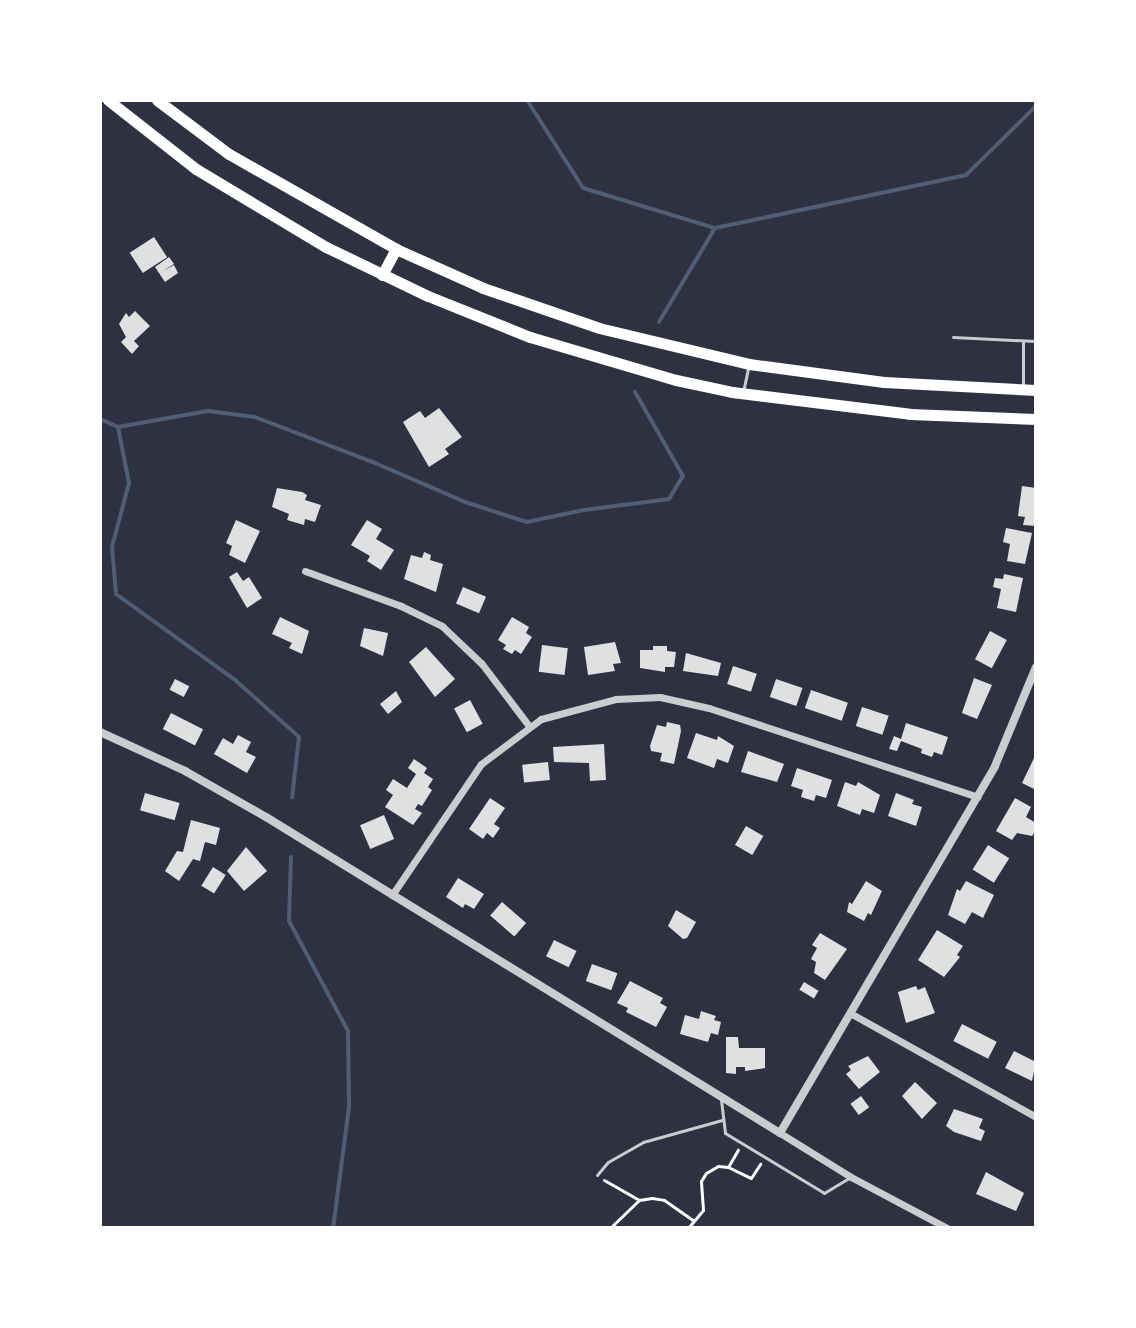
<!DOCTYPE html>
<html>
<head>
<meta charset="utf-8">
<style>
  body { margin:0 }
  #map { position:relative; width:1136px; height:1328px; overflow:hidden; background:#2d3142; font-family:"Public Sans",sans-serif }
  div>[style] { position:absolute }
  .stream>* { height:4px; margin:-2px; padding:0 2px; transform-origin:2px; border-radius:2px; background:#4f5d75 }
  .building>* { inset:0; background:#e0e0e3; transform-origin:0 0 }
  .path>* { height:3px; margin:-1.5px; padding:0 1.5px; transform-origin:1.5px; border-radius:1.5px; background:#fff }
  .service>* { height:3px; margin:-1.5px; padding:0 1.5px; transform-origin:1.5px; border-radius:1.5px; background:#caccd0 }
  .minor>* { height:7px; margin:-3.5px; padding:0 3.5px; transform-origin:3.5px; border-radius:3.5px; background:#caccd0 }
  .tertiary>* { height:8px; margin:-4px; padding:0 4px; transform-origin:4px; border-radius:4px; background:#caccd0 }
  .trunk>* { height:11px; margin:-5.5px; padding:0 5.5px; transform-origin:5.5px; border-radius:5.5px; background:#fff }
  span { translate:-50% -50%; white-space:nowrap; text-align:center; line-height:1.15; -webkit-text-stroke:6px #fff; paint-order:stroke }
  .frame { position:absolute; inset:0; border:102px solid #fff; pointer-events:none }
</style>
</head>
<body>
<div id="map">
  <div class="stream">
    <div style="left:527px;top:100px;width:104px;rotate:57.5deg"></div>
    <div style="left:583px;top:188px;width:138px;rotate:16.9deg"></div>
    <div style="left:715px;top:228px;width:257px;rotate:-11.9deg"></div>
    <div style="left:966px;top:175px;width:98px;rotate:-44.6deg"></div>
    <div style="left:659px;top:322px;width:109px;rotate:-59.2deg"></div>
    <div style="left:100px;top:419px;width:20px;rotate:24deg"></div>
    <div style="left:118px;top:427px;width:91px;rotate:-10.1deg"></div>
    <div style="left:208px;top:411px;width:47px;rotate:7.3deg"></div>
    <div style="left:255px;top:417px;width:129px;rotate:21deg"></div>
    <div style="left:375px;top:463px;width:98px;rotate:23.4deg"></div>
    <div style="left:465px;top:502px;width:65px;rotate:17.9deg"></div>
    <div style="left:527px;top:522px;width:58px;rotate:-11.9deg"></div>
    <div style="left:584px;top:510px;width:86px;rotate:-7.4deg"></div>
    <div style="left:669px;top:499px;width:27px;rotate:-59deg"></div>
    <div style="left:683px;top:476px;width:97px;rotate:-119.7deg"></div>
    <div style="left:118px;top:427px;width:57px;rotate:78.9deg"></div>
    <div style="left:129px;top:483px;width:66px;rotate:104.9deg"></div>
    <div style="left:112px;top:547px;width:47px;rotate:85.1deg"></div>
    <div style="left:116px;top:594px;width:145px;rotate:35.8deg"></div>
    <div style="left:234px;top:679px;width:87px;rotate:41.7deg"></div>
    <div style="left:299px;top:737px;width:61px;rotate:96.5deg"></div>
    <div style="left:291px;top:857px;width:64px;rotate:91.8deg"></div>
    <div style="left:289px;top:921px;width:125px;rotate:61.8deg"></div>
    <div style="left:348px;top:1031px;width:76px;rotate:89.2deg"></div>
    <div style="left:349px;top:1107px;width:122px;rotate:97.5deg"></div>
  </div>
  <div class="building">
    <div style="left:154px;top:237px;width:24px;height:29px;rotate:57deg"></div>
    <div style="clip-path:polygon(169px 257px,174px 264px,163px 271px,174px 265px,178px 273px,165px 282px,155px 267px)"></div>
    <div style="clip-path:polygon(135px 311px,150px 326px,134px 341px,139px 346px,132px 354px,121px 342px,126px 337px,119px 324px,126px 313px,129px 317px)"></div>
    <div style="clip-path:polygon(439px 408px,462px 437px,445px 449px,449px 454px,429px 467px,403px 422px,420px 411px,425px 418px)"></div>
    <div style="clip-path:polygon(1022px 486px,1036px 488px,1036px 526px,1023px 525px,1025px 517px,1018px 516px)"></div>
    <div style="clip-path:polygon(277px 488px,302px 492px,307px 495px,305px 500px,321px 505px,315px 522px,305px 519px,304px 525px,287px 520px,289px 514px,272px 507px)"></div>
    <div style="clip-path:polygon(236px 520px,260px 531px,245px 563px,229px 555px,232px 546px,226px 543px)"></div>
    <div style="clip-path:polygon(367px 520px,382px 529px,376px 539px,394px 550px,381px 570px,367px 561px,370px 556px,351px 545px)"></div>
    <div style="clip-path:polygon(1006px 528px,1032px 533px,1025px 564px,1007px 561px,1010px 544px,1003px 542px)"></div>
    <div style="clip-path:polygon(424px 552px,431px 555px,430px 560px,443px 564px,436px 592px,404px 579px,411px 555px,422px 558px)"></div>
    <div style="clip-path:polygon(237px 572px,243px 581px,249px 577px,262px 598px,247px 608px,229px 577px)"></div>
    <div style="clip-path:polygon(1004px 574px,1023px 578px,1016px 612px,997px 608px,1001px 589px,993px 587px,995px 578px,1003px 579px)"></div>
    <div style="left:463px;top:587px;width:25px;height:18px;rotate:23deg"></div>
    <div style="clip-path:polygon(280px 617px,309px 631px,302px 654px,289px 648px,292px 643px,272px 634px)"></div>
    <div style="clip-path:polygon(512px 617px,529px 627px,526px 633px,532px 637px,521px 654px,515px 650px,512px 654px,503px 649px,506px 645px,498px 640px)"></div>
    <div style="clip-path:polygon(364px 628px,388px 633px,383px 656px,360px 646px)"></div>
    <div style="left:990px;top:631px;width:19px;height:32px;rotate:28deg"></div>
    <div style="clip-path:polygon(615px 642px,621px 663px,613px 664px,615px 671px,588px 675px,584px 647px)"></div>
    <div style="left:542px;top:645px;width:26px;height:27px;rotate:7deg"></div>
    <div style="clip-path:polygon(653px 646px,667px 646px,667px 651px,676px 652px,674px 667px,665px 667px,665px 672px,640px 668px,640px 650px,653px 650px)"></div>
    <div style="clip-path:polygon(426px 647px,455px 679px,435px 697px,409px 662px)"></div>
    <div style="clip-path:polygon(686px 653px,721px 663px,718px 676px,683px 671px)"></div>
    <div style="left:733px;top:666px;width:25px;height:19px;rotate:18deg"></div>
    <div style="clip-path:polygon(974px 678px,992px 685px,977px 719px,962px 713px)"></div>
    <div style="left:175px;top:679px;width:16px;height:12px;rotate:27deg"></div>
    <div style="left:776px;top:679px;width:28px;height:19px;rotate:19deg"></div>
    <div style="left:811px;top:690px;width:39px;height:19px;rotate:19deg"></div>
    <div style="clip-path:polygon(396px 691px,402px 702px,388px 714px,380px 704px)"></div>
    <div style="left:470px;top:700px;width:27px;height:18px;rotate:62deg"></div>
    <div style="left:862px;top:707px;width:28px;height:20px;rotate:18deg"></div>
    <div style="left:171px;top:713px;width:36px;height:18px;rotate:27deg"></div>
    <div style="clip-path:polygon(667px 722px,680px 725px,681px 731px,674px 764px,660px 761px,662px 753px,651px 751px,650px 746px,657px 725px,666px 727px)"></div>
    <div style="clip-path:polygon(906px 723px,948px 737px,942px 755px,934px 752px,932px 757px,921px 753px,922px 749px,901px 741px,897px 751px,889px 749px,894px 736px,901px 739px)"></div>
    <div style="clip-path:polygon(696px 733px,717px 740px,718px 736px,734px 746px,728px 763px,717px 759px,714px 768px,687px 758px)"></div>
    <div style="clip-path:polygon(238px 735px,251px 742px,246px 752px,256px 757px,247px 773px,214px 754px,223px 738px,233px 744px)"></div>
    <div style="clip-path:polygon(604px 744px,606px 780px,590px 781px,589px 763px,554px 762px,553px 747px)"></div>
    <div style="clip-path:polygon(748px 751px,784px 764px,777px 782px,741px 772px)"></div>
    <div style="clip-path:polygon(1034px 758px,1036px 759px,1036px 790px,1022px 783px)"></div>
    <div style="clip-path:polygon(414px 759px,427px 768px,424px 773px,433px 779px,428px 787px,432px 790px,422px 806px,418px 804px,415px 809px,422px 813px,413px 825px,385px 807px,393px 795px,386px 790px,393px 779px,407px 788px,416px 774px,408px 768px)"></div>
    <div style="left:548px;top:762px;width:18px;height:26px;rotate:84deg"></div>
    <div style="clip-path:polygon(797px 768px,832px 780px,826px 798px,816px 795px,814px 801px,801px 797px,803px 790px,791px 786px)"></div>
    <div style="clip-path:polygon(845px 782px,856px 786px,858px 782px,880px 795px,874px 813px,862px 809px,860px 815px,837px 806px)"></div>
    <div style="left:145px;top:793px;width:36px;height:18px;rotate:16deg"></div>
    <div style="clip-path:polygon(896px 793px,914px 800px,912px 804px,922px 807px,916px 826px,888px 816px)"></div>
    <div style="clip-path:polygon(490px 798px,505px 808px,494px 824px,500px 828px,493px 838px,487px 833px,483px 839px,469px 829px)"></div>
    <div style="clip-path:polygon(1015px 798px,1031px 807px,1026px 817px,1036px 823px,1036px 830px,1032px 836px,1017px 833px,1012px 840px,996px 831px)"></div>
    <div style="left:384px;top:815px;width:26px;height:26px;rotate:67deg"></div>
    <div style="clip-path:polygon(191px 820px,220px 828px,216px 845px,205px 842px,200px 861px,193px 859px,179px 881px,165px 871px,177px 851px,183px 852px)"></div>
    <div style="left:746px;top:826px;width:20px;height:22px;rotate:30deg"></div>
    <div style="left:988px;top:845px;width:25px;height:29px;rotate:32deg"></div>
    <div style="clip-path:polygon(246px 847px,267px 871px,244px 891px,227px 871px)"></div>
    <div style="left:213px;top:867px;width:15px;height:22px;rotate:32deg"></div>
    <div style="clip-path:polygon(458px 878px,484px 894px,474px 909px,465px 904px,463px 908px,446px 897px)"></div>
    <div style="clip-path:polygon(866px 881px,882px 891px,871px 915px,868px 913px,864px 921px,847px 912px,849px 902px,852px 904px)"></div>
    <div style="clip-path:polygon(966px 881px,994px 895px,983px 918px,972px 912px,965px 924px,948px 915px,957px 889px,960px 891px)"></div>
    <div style="left:502px;top:902px;width:32px;height:18px;rotate:41deg"></div>
    <div style="clip-path:polygon(676px 910px,696px 922px,687px 938px,683px 939px,668px 926px)"></div>
    <div style="clip-path:polygon(937px 930px,963px 946px,957px 955px,960px 957px,944px 977px,918px 960px)"></div>
    <div style="clip-path:polygon(820px 933px,847px 949px,825px 980px,814px 973px,816px 962px,811px 959px,817px 948px,812px 945px)"></div>
    <div style="left:554px;top:940px;width:25px;height:18px;rotate:26deg"></div>
    <div style="left:592px;top:964px;width:27px;height:18px;rotate:20deg"></div>
    <div style="clip-path:polygon(630px 981px,663px 998px,660px 1003px,667px 1007px,656px 1027px,626px 1012px,628px 1008px,617px 1003px)"></div>
    <div style="left:804px;top:982px;width:17px;height:9px;rotate:31deg"></div>
    <div style="clip-path:polygon(916px 986px,918px 990px,925px 987px,935px 1013px,906px 1023px,898px 992px)"></div>
    <div style="clip-path:polygon(701px 1011px,716px 1016px,714px 1020px,721px 1022px,718px 1035px,711px 1033px,708px 1042px,680px 1034px,685px 1015px,699px 1019px)"></div>
    <div style="left:962px;top:1024px;width:39px;height:19px;rotate:27deg"></div>
    <div style="clip-path:polygon(726px 1037px,738px 1037px,739px 1048px,765px 1048px,765px 1068px,745px 1071px,745px 1067px,736px 1067px,736px 1074px,726px 1073px)"></div>
    <div style="clip-path:polygon(1014px 1051px,1036px 1062px,1032px 1081px,1005px 1068px)"></div>
    <div style="clip-path:polygon(868px 1056px,880px 1072px,859px 1089px,846px 1074px,851px 1070px,848px 1066px)"></div>
    <div style="clip-path:polygon(915px 1082px,937px 1103px,922px 1119px,902px 1096px)"></div>
    <div style="left:861px;top:1096px;width:14px;height:13px;rotate:54deg"></div>
    <div style="clip-path:polygon(954px 1109px,983px 1119px,979px 1128px,985px 1131px,981px 1141px,954px 1132px,946px 1126px)"></div>
    <div style="clip-path:polygon(986px 1172px,1024px 1193px,1016px 1211px,976px 1194px)"></div>
  </div>
  <div class="path">
    <div style="left:728px;top:1167px;width:20px;rotate:-60deg"></div>
    <div style="left:604px;top:1180px;width:40px;rotate:29.7deg"></div>
    <div style="left:610px;top:1228px;width:40px;rotate:-44deg"></div>
    <div style="left:639px;top:1200px;width:13px;rotate:-9deg"></div>
    <div style="left:652px;top:1198px;width:12px;rotate:9deg"></div>
    <div style="left:664px;top:1200px;width:35px;rotate:35deg"></div>
    <div style="left:688px;top:1228px;width:23px;rotate:-50deg"></div>
    <div style="left:703px;top:1210px;width:29px;rotate:-94deg"></div>
    <div style="left:701px;top:1181px;width:9px;rotate:-58deg"></div>
    <div style="left:706px;top:1173px;width:14px;rotate:-30deg"></div>
    <div style="left:718px;top:1166px;width:10px;rotate:6deg"></div>
    <div style="left:728px;top:1167px;width:25px;rotate:26deg"></div>
    <div style="left:751px;top:1178px;width:17px;rotate:-57deg"></div>
  </div>
  <div class="service">
    <div style="left:953px;top:337px;width:83px;rotate:2.8deg"></div>
    <div style="left:1023px;top:385px;width:44px;rotate:-90deg"></div>
    <div style="left:743px;top:392px;width:25px;rotate:-78deg"></div>
    <div style="left:721px;top:1100px;width:33px;rotate:83deg"></div>
    <div style="left:725px;top:1133px;width:116px;rotate:31.2deg"></div>
    <div style="left:824px;top:1193px;width:31px;rotate:-31deg"></div>
    <div style="left:597px;top:1175px;width:17px;rotate:-50deg"></div>
    <div style="left:608px;top:1162px;width:40px;rotate:-29.7deg"></div>
    <div style="left:643px;top:1142px;width:82px;rotate:-15.6deg"></div>
  </div>
  <div class="minor">
    <div style="left:305px;top:571px;width:102px;rotate:20deg"></div>
    <div style="left:401px;top:606px;width:46px;rotate:26deg"></div>
    <div style="left:442px;top:626px;width:55px;rotate:43.5deg"></div>
    <div style="left:482px;top:664px;width:78px;rotate:52.8deg"></div>
    <div style="left:392px;top:895px;width:158px;rotate:-55.8deg"></div>
    <div style="left:481px;top:764px;width:75px;rotate:-36.9deg"></div>
    <div style="left:541px;top:719px;width:78px;rotate:-14.9deg"></div>
    <div style="left:616px;top:699px;width:44px;rotate:-2.6deg"></div>
    <div style="left:660px;top:697px;width:50px;rotate:12.7deg"></div>
    <div style="left:709px;top:708px;width:283px;rotate:18.3deg"></div>
    <div style="left:850px;top:1013px;width:213px;rotate:29.2deg"></div>
    <div style="left:780px;top:1133px;width:84px;rotate:31.8deg"></div>
    <div style="left:851px;top:1177px;width:109px;rotate:28deg"></div>
  </div>
  <div class="tertiary">
    <div style="left:100px;top:732px;width:94px;rotate:24.6deg"></div>
    <div style="left:185px;top:771px;width:93px;rotate:29.6deg"></div>
    <div style="left:266px;top:817px;width:603px;rotate:31.58deg"></div>
    <div style="left:780px;top:1133px;width:425px;rotate:-59.6deg"></div>
    <div style="left:995px;top:766px;width:107px;rotate:-67.5deg"></div>
  </div>
  <div class="trunk">
    <div style="left:108px;top:100px;width:112px;rotate:38.1deg"></div>
    <div style="left:196px;top:169px;width:152px;rotate:31deg"></div>
    <div style="left:326px;top:247px;width:113px;rotate:25.7deg"></div>
    <div style="left:428px;top:296px;width:110px;rotate:21.9deg"></div>
    <div style="left:530px;top:337px;width:152px;rotate:16.4deg"></div>
    <div style="left:676px;top:380px;width:57px;rotate:12.1deg"></div>
    <div style="left:732px;top:392px;width:179px;rotate:7deg"></div>
    <div style="left:910px;top:414px;width:126px;rotate:2.3deg"></div>
    <div style="left:157px;top:100px;width:90px;rotate:36.9deg"></div>
    <div style="left:229px;top:154px;width:192px;rotate:29.6deg"></div>
    <div style="left:396px;top:249px;width:95px;rotate:24.1deg"></div>
    <div style="left:483px;top:288px;width:123px;rotate:19deg"></div>
    <div style="left:599px;top:328px;width:154px;rotate:13.5deg"></div>
    <div style="left:749px;top:364px;width:136px;rotate:7.6deg"></div>
    <div style="left:884px;top:382px;width:152px;rotate:3deg"></div>
    <div style="left:382px;top:275px;width:30px;rotate:-62deg"></div>
  </div>
  <div class="frame"></div>
</div>
</body>
</html>
